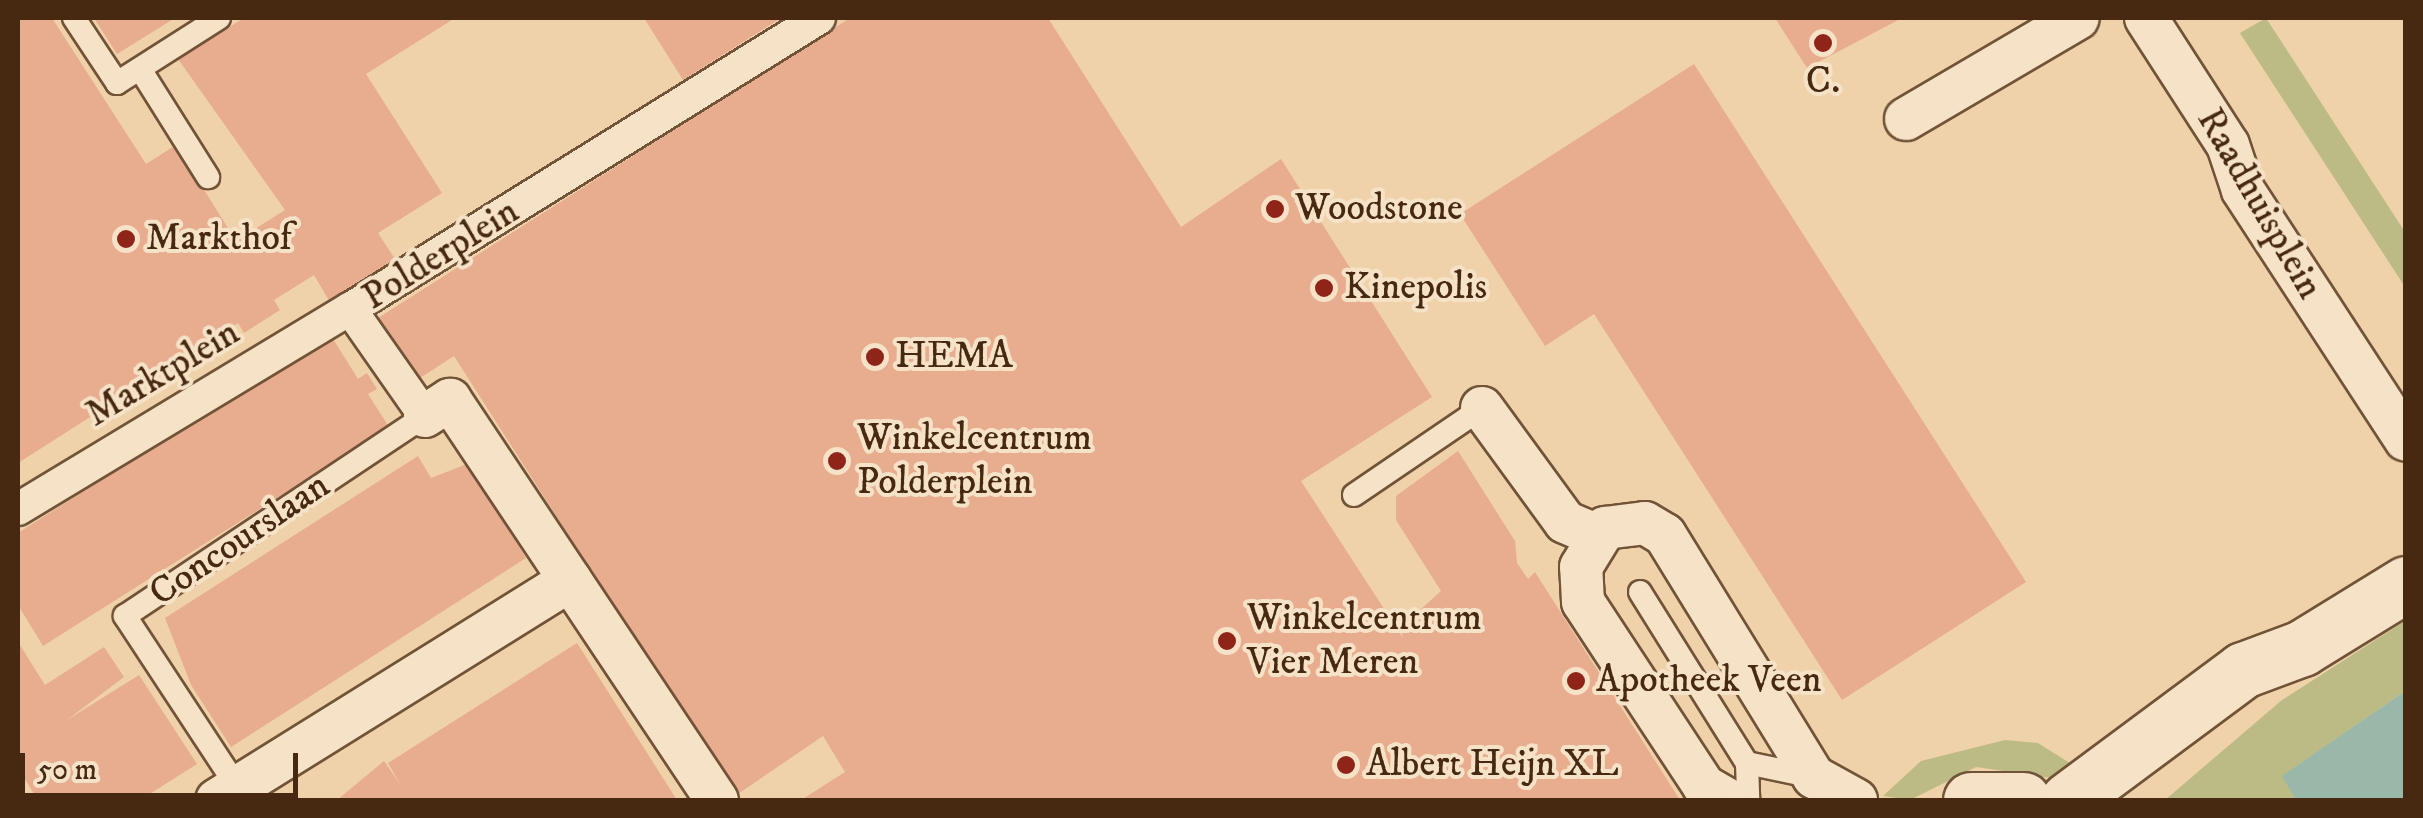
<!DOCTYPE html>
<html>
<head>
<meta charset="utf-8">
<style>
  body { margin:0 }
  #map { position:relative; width:2423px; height:818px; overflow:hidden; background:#efd2a9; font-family:"IM FELL DW Pica",serif }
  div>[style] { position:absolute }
  .green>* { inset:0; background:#bcbb85 }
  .water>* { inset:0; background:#9ab8a9 }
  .building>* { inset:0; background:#e8ac8f }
  .roads { filter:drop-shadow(2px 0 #715337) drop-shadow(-2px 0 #715337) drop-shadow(0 2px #715337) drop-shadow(0 -2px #715337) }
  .service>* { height:22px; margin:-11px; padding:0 11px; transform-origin:11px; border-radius:11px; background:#f5e2c7 }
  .pedestrian>* { height:32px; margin:-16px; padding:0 16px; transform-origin:16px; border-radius:16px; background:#f5e2c7 }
  .minor>* { height:42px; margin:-21px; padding:0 21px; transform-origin:21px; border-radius:21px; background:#f5e2c7 }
  .tertiary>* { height:55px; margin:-27.5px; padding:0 27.5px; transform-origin:27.5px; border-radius:27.5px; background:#f5e2c7 }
  .dots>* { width:28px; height:28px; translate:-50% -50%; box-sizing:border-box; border:5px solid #f5e2c7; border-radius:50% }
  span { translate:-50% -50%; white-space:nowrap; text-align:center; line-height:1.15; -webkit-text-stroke:8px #f5e2c7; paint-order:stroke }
  .poi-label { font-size:38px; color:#472911 }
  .left { translate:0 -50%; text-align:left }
  .street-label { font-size:38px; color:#472911 }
  .frame { position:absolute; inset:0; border:20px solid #472911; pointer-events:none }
  .scale { position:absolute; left:20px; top:753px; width:278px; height:45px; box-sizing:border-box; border:5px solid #472911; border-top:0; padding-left:12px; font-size:30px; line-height:35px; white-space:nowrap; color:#472911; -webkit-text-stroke:8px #f5e2c7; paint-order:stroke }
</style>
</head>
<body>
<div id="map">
  <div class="green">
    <div style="clip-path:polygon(2266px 18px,2405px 232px,2405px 287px,2240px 33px)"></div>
    <div style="clip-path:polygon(2405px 621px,2405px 691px,2283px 776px,2296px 800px,2165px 800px,2282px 700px)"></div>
    <div style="clip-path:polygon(2005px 740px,2038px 743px,2084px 772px,2064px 780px,1976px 767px,1910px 800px,1883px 796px,1921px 761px)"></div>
  </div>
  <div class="water">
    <div style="clip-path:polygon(2405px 691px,2405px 800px,2296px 800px,2282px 776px)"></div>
  </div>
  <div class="building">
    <div style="clip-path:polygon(18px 18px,52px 18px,146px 164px,176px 145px,236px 241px,285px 210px,178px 59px,244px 18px,455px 18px,366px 74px,442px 193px,378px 233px,397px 262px,331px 304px,314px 275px,274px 300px,280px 310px,244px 333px,238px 323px,18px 463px)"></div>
    <div style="clip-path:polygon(94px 18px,175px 18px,117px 54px)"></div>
    <div style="clip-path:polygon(644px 18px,781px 18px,683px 80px)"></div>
    <div style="clip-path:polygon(850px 18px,1048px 18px,1181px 227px,1281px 159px,1432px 397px,1301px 481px,1403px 638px,1400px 628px,1441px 591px,1396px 520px,1396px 496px,1458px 451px,1515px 541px,1517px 563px,1528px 579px,1535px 572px,1680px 800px,801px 800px,845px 772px,823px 736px,735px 796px,454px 356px,417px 380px,378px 318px)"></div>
    <div style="clip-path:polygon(1775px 18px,1902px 18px,1807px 68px)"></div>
    <div style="clip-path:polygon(1694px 64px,2026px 582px,1842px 700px,1594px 314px,1545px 346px,1460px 214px)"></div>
    <div style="clip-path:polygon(330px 334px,358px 379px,367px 373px,377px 389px,368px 394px,389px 427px,43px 646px,18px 605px,18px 533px)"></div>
    <div style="clip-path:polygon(418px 456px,431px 478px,467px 464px,526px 558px,231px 747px,191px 685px,165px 618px)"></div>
    <div style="clip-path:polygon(18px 642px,45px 685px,104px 647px,124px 677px,67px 720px,139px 675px,197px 764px,140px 800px,38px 800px,18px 768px)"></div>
    <div style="clip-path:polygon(577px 643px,677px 800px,337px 800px,384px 761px,400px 784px,388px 763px)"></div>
  </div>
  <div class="roads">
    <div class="service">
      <div style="left:74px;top:18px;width:78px;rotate:56.5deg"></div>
      <div style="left:117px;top:83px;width:121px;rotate:-32.5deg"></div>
      <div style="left:140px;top:69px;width:128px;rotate:57.8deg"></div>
      <div style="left:1354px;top:495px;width:155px;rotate:-34.2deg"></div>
      <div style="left:1640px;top:592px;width:202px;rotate:58deg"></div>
      <div style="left:1747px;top:763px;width:37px;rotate:88deg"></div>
      <div style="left:1747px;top:763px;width:68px;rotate:11.8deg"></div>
      <div style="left:238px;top:788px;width:206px;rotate:-123.3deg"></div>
      <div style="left:125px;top:616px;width:361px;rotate:-33.7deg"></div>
    </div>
    <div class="pedestrian">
      <div style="left:425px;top:416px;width:131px;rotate:-125deg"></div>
      <div style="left:350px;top:309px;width:552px;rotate:-31.82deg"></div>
      <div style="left:18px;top:509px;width:388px;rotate:-31.1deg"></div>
    </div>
    <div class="minor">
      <div style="left:2146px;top:18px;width:151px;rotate:57.2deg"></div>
      <div style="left:2228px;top:145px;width:47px;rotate:71.6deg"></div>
      <div style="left:2243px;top:190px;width:298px;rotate:56.9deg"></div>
      <div style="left:1906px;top:119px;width:199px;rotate:-30.4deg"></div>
      <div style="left:1482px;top:408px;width:141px;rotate:53.9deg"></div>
      <div style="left:1565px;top:522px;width:33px;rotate:23deg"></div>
      <div style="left:425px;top:416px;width:30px;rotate:-33deg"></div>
      <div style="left:450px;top:400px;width:481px;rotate:56.3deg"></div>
      <div style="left:217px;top:800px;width:416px;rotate:-31.9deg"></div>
      <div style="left:1728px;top:800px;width:28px;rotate:-150deg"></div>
      <div style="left:1704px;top:786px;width:220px;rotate:-123.3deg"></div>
      <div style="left:1583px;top:602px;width:35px;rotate:-93deg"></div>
      <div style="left:1581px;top:567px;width:46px;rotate:-58.4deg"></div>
      <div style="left:1605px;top:528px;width:40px;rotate:-7.1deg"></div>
      <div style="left:1645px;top:523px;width:23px;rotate:31deg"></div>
      <div style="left:1665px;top:535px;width:284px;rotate:58.4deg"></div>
      <div style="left:1814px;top:777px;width:48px;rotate:28.7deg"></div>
    </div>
    <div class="tertiary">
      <div style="left:1971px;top:800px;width:52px"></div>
      <div style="left:2068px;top:800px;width:218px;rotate:-36.6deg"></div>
      <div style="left:2243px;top:670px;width:63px;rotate:-20.4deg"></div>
      <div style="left:2302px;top:648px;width:122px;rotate:-31.6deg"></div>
    </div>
  </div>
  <div class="dots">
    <div style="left:1823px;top:43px;background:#8f2418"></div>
    <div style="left:1275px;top:209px;background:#8f2418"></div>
    <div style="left:126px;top:239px;background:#8f2418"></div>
    <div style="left:1324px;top:288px;background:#8f2418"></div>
    <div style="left:875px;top:357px;background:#8f2418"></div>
    <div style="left:837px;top:461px;background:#8f2418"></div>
    <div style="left:1227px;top:641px;background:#8f2418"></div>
    <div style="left:1576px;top:681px;background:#8f2418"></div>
    <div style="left:1346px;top:765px;background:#8f2418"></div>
  </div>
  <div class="poi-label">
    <span style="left:1823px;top:82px">C.</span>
    <span class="left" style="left:1295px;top:209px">Woodstone</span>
    <span class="left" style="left:146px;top:239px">Markthof</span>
    <span class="left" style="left:1344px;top:288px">Kinepolis</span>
    <span class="left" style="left:895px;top:357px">HEMA</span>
    <span class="left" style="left:857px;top:461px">Winkelcentrum<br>Polderplein</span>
    <span class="left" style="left:1247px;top:641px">Winkelcentrum<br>Vier Meren</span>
    <span class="left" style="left:1596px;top:681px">Apotheek Veen</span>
    <span class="left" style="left:1366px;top:765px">Albert Heijn XL</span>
  </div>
  <div class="street-label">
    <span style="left:2259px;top:204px;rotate:60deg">Raadhuisplein</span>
    <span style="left:441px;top:255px;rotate:-32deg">Polderplein</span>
    <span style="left:163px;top:374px;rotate:-31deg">Marktplein</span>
    <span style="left:240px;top:540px;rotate:-34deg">Concourslaan</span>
  </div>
  <div class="frame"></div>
  <div class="scale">50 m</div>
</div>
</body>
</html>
